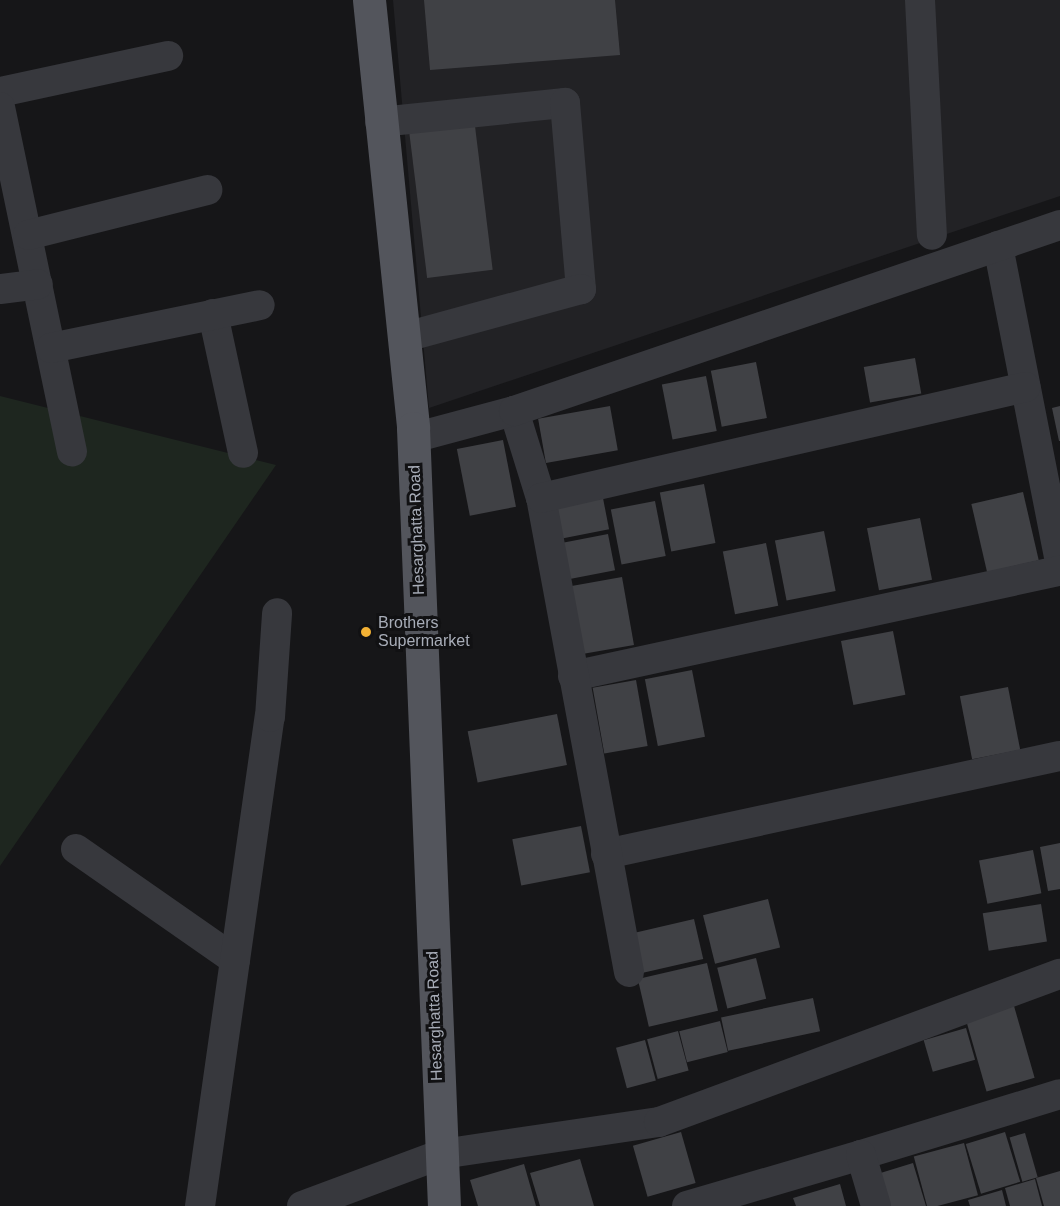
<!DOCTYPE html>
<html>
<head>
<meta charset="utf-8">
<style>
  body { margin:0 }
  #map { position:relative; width:1060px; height:1206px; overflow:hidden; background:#161618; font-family:Arial,sans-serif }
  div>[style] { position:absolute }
  .built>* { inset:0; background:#222225 }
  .green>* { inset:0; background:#1e261f }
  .building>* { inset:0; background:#404145; transform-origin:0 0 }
  .minor>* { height:30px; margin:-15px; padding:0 15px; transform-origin:15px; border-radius:15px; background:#37383d }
  .major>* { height:33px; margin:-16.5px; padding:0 16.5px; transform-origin:16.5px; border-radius:16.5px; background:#53555c }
  .dots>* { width:16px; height:16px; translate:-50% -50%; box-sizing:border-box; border:3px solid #111113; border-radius:50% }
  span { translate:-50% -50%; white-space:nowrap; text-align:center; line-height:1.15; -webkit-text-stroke:6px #111113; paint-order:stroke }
  .street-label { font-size:16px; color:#a8adb8 }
  .poi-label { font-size:16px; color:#a8adb8 }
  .left { translate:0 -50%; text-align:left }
</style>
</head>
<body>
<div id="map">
  <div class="built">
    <div style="clip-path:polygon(393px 0,1060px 0,1060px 196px,429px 408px)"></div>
  </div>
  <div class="green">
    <div style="clip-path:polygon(0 396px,276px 465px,0 866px)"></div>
  </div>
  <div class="building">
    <div style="clip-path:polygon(424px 0,615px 0,620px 55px,430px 70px)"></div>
    <div style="left:474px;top:118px;width:153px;height:66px;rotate:83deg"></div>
    <div style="left:915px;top:358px;width:36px;height:52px;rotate:80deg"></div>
    <div style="left:756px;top:362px;width:57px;height:46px;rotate:79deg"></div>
    <div style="left:706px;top:376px;width:56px;height:45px;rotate:79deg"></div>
    <div style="left:610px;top:406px;width:45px;height:73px;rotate:80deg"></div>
    <div style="clip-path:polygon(1060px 406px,1060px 441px,1059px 441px,1052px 408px)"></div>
    <div style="left:503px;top:440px;width:68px;height:47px;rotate:79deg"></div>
    <div style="left:704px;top:484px;width:60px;height:45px;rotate:79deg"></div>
    <div style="left:1023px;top:492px;width:70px;height:53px;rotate:77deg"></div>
    <div style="left:602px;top:493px;width:37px;height:53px;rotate:79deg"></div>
    <div style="left:655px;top:501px;width:56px;height:45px;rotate:79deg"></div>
    <div style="left:920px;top:518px;width:63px;height:54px;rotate:79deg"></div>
    <div style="left:824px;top:531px;width:61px;height:50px;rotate:79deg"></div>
    <div style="left:608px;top:534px;width:37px;height:50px;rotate:79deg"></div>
    <div style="left:766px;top:543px;width:64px;height:44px;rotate:79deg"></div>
    <div style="left:622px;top:577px;width:69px;height:54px;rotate:80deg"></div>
    <div style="left:893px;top:631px;width:65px;height:53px;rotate:79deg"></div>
    <div style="left:692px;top:670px;width:68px;height:48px;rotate:79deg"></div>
    <div style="left:636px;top:680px;width:67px;height:44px;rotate:80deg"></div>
    <div style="left:1008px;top:687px;width:64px;height:49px;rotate:79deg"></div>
    <div style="left:557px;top:714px;width:52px;height:91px;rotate:79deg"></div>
    <div style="left:581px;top:826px;width:47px;height:70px;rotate:79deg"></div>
    <div style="clip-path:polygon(1060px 843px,1060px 889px,1048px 891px,1040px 847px)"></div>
    <div style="left:1033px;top:850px;width:44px;height:55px;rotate:79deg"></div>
    <div style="left:768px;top:899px;width:50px;height:67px;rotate:76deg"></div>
    <div style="left:1041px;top:904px;width:38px;height:59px;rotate:81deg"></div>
    <div style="left:694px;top:919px;width:41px;height:64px;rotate:77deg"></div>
    <div style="left:756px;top:958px;width:42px;height:40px;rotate:76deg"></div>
    <div style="left:707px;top:963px;width:49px;height:71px;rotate:77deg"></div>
    <div style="left:813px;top:998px;width:34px;height:94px;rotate:78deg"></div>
    <div style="left:1012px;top:999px;width:82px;height:50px;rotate:74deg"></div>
    <div style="left:720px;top:1021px;width:32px;height:42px;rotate:76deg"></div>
    <div style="left:966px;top:1028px;width:33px;height:44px;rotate:74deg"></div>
    <div style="left:678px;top:1031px;width:41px;height:32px;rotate:75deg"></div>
    <div style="left:645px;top:1040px;width:42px;height:30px;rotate:75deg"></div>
    <div style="left:681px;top:1132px;width:53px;height:50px;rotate:74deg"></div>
    <div style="left:1005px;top:1132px;width:52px;height:41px;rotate:73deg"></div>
    <div style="left:1025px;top:1133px;width:46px;height:16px;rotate:74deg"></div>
    <div style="left:964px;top:1143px;width:54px;height:52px;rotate:75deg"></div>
    <div style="clip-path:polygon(580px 1159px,594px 1206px,540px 1206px,530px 1173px)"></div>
    <div style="clip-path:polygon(913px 1163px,926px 1206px,883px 1206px,874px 1175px)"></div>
    <div style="clip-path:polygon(524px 1164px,536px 1206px,478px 1206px,470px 1180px)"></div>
    <div style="clip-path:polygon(1060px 1171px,1060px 1206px,1044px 1206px,1036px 1178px)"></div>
    <div style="clip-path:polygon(1035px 1179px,1042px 1206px,1010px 1206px,1005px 1188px)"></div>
    <div style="clip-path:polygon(840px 1184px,846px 1206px,796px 1206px,793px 1198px)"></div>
    <div style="clip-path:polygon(1002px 1190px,1006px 1206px,970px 1206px,968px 1200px)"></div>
  </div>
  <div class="minor">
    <div style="left:920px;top:0;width:235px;rotate:87.1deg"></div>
    <div style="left:0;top:92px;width:172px;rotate:-12.1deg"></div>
    <div style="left:0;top:107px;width:352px;rotate:78.2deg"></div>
    <div style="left:380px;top:122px;width:186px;rotate:-5.9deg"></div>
    <div style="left:565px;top:103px;width:187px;rotate:85.1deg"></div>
    <div style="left:581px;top:289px;width:181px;rotate:164.7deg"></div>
    <div style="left:28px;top:235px;width:185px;rotate:-14.1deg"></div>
    <div style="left:998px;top:246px;width:323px;rotate:78.9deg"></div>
    <div style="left:0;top:289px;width:38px;rotate:-7deg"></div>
    <div style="left:213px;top:314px;width:142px;rotate:77.8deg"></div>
    <div style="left:51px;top:348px;width:213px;rotate:-11.6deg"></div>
    <div style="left:514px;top:411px;width:91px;rotate:72.8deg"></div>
    <div style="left:413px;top:438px;width:105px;rotate:-15deg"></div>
    <div style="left:514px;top:411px;width:577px;rotate:-18.81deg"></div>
    <div style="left:573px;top:676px;width:498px;rotate:-12.2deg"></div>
    <div style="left:76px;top:849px;width:194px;rotate:34.9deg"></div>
    <div style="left:606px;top:854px;width:464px;rotate:-12.2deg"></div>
    <div style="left:629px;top:972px;width:482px;rotate:-100.5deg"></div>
    <div style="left:541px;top:498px;width:497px;rotate:-12.9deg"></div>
    <div style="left:861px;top:1155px;width:208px;rotate:-17deg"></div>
    <div style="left:200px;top:1206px;width:494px;rotate:-81.9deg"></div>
    <div style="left:270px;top:717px;width:104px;rotate:-86.1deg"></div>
    <div style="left:302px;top:1206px;width:149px;rotate:-20.4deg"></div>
    <div style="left:442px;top:1154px;width:219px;rotate:-8.4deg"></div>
    <div style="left:659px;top:1122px;width:427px;rotate:-20.3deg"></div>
    <div style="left:687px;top:1206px;width:181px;rotate:-16.3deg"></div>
    <div style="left:861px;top:1155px;width:53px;rotate:73.6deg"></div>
  </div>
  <div class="major">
    <div style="left:369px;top:0;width:430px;rotate:84.1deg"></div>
    <div style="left:413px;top:428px;width:779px;rotate:87.72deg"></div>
  </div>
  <div class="dots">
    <div style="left:366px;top:632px;background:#f2b134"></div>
  </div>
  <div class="street-label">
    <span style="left:417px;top:530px;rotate:-92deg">Hesarghatta Road</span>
    <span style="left:435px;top:1016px;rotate:-92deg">Hesarghatta Road</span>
  </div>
  <div class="poi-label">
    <span class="left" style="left:378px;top:632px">Brothers<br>Supermarket</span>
  </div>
</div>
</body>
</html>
